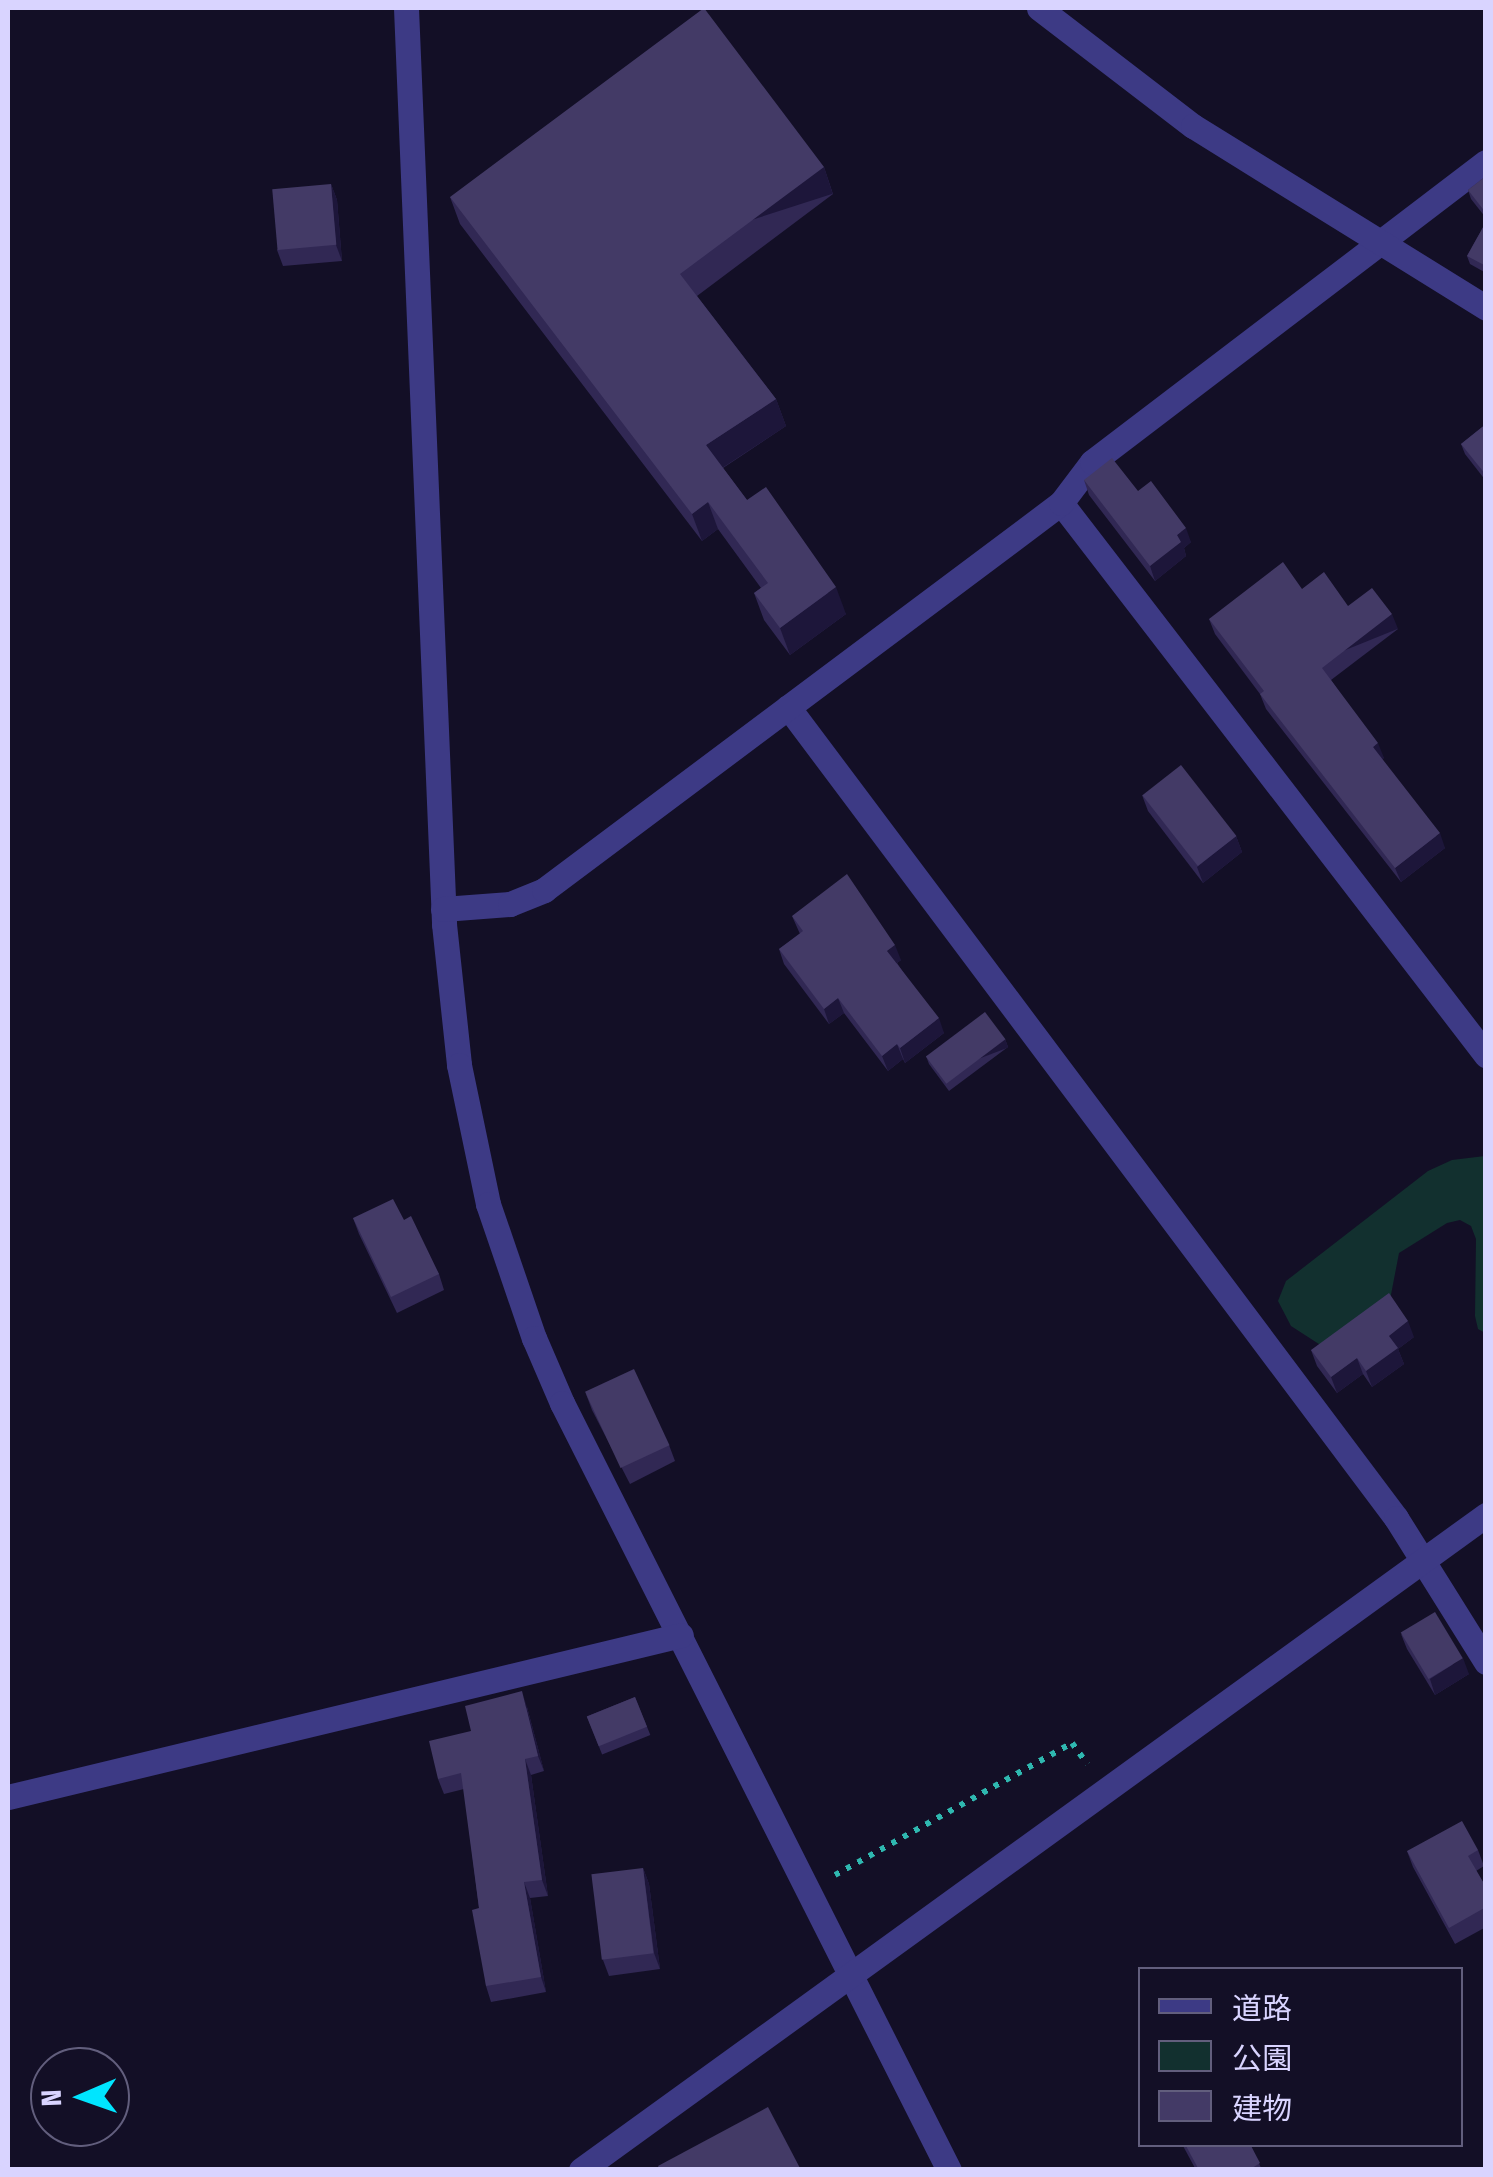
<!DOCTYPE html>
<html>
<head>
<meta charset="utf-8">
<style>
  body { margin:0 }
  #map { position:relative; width:1493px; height:2177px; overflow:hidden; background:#130f26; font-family:"Fira Sans Condensed","Noto Sans JP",sans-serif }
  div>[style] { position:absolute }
  .green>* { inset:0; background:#12302f }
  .path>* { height:6px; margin-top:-3px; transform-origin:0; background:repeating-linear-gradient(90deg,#2fb8b0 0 5px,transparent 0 13px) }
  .minor>* { height:25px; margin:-12.5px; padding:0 12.5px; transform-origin:12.5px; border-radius:12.5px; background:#3d3a85 }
  .tertiary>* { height:25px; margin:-12.5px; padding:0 12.5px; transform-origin:12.5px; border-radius:12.5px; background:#3d3a85 }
  .wall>* { inset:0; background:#312854; transform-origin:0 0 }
  .shaded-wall>* { inset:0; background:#1d163a; transform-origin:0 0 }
  .building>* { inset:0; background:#433a66; transform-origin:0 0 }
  span { translate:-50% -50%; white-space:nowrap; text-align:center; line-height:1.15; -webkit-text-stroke:8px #130f26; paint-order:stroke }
  .frame { position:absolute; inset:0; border:10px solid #d9d4ff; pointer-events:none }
  .legend { position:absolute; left:1138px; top:1967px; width:325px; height:180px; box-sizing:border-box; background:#130f26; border:2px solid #625e7d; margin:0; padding:12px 18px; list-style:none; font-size:30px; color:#d9d4ff }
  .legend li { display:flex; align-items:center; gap:20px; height:50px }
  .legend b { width:50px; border:2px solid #625e7d }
  .north { position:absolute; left:30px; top:2047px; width:100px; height:100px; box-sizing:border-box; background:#130f26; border:2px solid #625e7d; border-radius:50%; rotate:268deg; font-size:28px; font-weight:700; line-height:40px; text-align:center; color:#d9d4ff }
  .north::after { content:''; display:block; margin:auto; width:35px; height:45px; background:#00e5ff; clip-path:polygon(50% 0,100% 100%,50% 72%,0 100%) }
</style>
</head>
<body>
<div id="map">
  <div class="green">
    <div style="clip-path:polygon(1485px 1156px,1485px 1333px,1478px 1329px,1475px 1316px,1476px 1239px,1471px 1226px,1460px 1220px,1447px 1223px,1399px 1253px,1389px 1305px,1322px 1346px,1291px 1326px,1278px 1301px,1286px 1281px,1428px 1171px,1452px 1160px)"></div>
  </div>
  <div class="path">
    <div style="left:835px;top:1875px;width:271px;rotate:-29.1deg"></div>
    <div style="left:1072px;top:1743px;width:26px;rotate:54deg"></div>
  </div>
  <div class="minor">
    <div style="left:406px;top:8px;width:917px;rotate:87.62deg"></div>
    <div style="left:444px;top:924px;width:142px;rotate:83.9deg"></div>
    <div style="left:459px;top:1065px;width:142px;rotate:78.2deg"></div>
    <div style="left:488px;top:1204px;width:142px;rotate:71.1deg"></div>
    <div style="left:534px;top:1338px;width:71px;rotate:66.7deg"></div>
    <div style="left:562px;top:1403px;width:859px;rotate:63.23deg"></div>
    <div style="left:1061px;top:503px;width:697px;rotate:52.41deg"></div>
    <div style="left:788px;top:707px;width:1014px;rotate:53.14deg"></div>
    <div style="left:1396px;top:1518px;width:170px;rotate:58deg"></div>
    <div style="left:443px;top:909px;width:67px;rotate:-4.3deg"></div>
    <div style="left:510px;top:904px;width:37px;rotate:-22deg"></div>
    <div style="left:544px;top:890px;width:646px;rotate:-36.82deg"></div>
    <div style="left:1061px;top:503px;width:51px;rotate:-52.9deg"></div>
    <div style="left:1092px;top:462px;width:495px;rotate:-37.3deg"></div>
    <div style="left:8px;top:1797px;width:692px;rotate:-13.53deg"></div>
  </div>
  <div class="tertiary">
    <div style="left:1039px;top:8px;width:194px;rotate:37.5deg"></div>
    <div style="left:1193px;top:126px;width:345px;rotate:31.8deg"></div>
    <div style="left:581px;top:2170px;width:1117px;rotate:-35.9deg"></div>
  </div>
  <div class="wall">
    <div style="clip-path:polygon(824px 167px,833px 194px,697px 296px,776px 399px,786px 426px,723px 468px,747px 500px,846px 614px,790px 655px,764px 620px,754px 593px,761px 588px,718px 529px,702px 541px,460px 224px,450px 197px)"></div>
    <div style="clip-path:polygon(1486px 176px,1486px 218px,1471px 199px,1468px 190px)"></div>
    <div style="clip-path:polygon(331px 184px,337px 200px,342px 261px,283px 266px,277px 250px)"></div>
    <div style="clip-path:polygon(1486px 222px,1486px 273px,1470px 264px,1467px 256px)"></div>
    <div style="clip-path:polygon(1486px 424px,1486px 481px,1465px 454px,1461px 444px)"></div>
    <div style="clip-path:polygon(1084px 480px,1138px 491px,1191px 542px,1184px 548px,1186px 556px,1155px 581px,1089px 495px)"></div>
    <div style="clip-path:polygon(1348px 606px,1398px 629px,1331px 680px,1384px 758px,1382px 759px,1445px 848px,1401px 882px,1266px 709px,1260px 694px,1215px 634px,1209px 619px)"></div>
    <div style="clip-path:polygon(1142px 795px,1236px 836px,1242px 852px,1203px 883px,1148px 811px)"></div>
    <div style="clip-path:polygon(792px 916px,901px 960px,897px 963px,944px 1033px,905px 1063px,903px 1059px,888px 1071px,844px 1013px,829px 1024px,784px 964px,779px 949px,800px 934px)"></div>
    <div style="clip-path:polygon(1005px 1039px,1008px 1047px,949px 1091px,929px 1064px,926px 1056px)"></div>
    <div style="clip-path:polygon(353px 1218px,404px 1220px,439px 1274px,444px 1290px,397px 1313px,359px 1234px)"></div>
    <div style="clip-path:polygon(1414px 1337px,1398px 1349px,1404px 1364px,1372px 1387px,1363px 1374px,1337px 1393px,1317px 1366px,1311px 1350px)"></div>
    <div style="clip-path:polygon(586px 1394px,669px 1445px,675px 1461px,630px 1484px,592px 1410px)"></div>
    <div style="clip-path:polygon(1401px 1634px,1469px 1674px,1435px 1695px,1407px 1649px)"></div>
    <div style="left:635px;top:1697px;width:41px;height:52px;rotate:68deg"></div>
    <div style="clip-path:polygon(527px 1707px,544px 1771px,531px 1775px,548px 1896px,530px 1898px,546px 1992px,491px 2002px,486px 1986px,479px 1908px,464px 1789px,444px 1794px,438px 1779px,471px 1731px)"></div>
    <div style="clip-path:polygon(1478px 1850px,1484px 1866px,1476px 1871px,1486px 1887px,1486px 1927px,1455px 1944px,1413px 1867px,1407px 1851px)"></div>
    <div style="clip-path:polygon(643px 1868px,649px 1884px,660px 1969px,609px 1976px,603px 1960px)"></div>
    <div style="clip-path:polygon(1182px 2144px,1250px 2144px,1262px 2170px,1196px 2170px)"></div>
  </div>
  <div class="shaded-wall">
    <div style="left:824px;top:167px;width:28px;height:179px;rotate:72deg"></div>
    <div style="clip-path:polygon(331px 184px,337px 200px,342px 261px,336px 245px)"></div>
    <div style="clip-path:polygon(776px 399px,786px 426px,716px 472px,706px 445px)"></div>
    <div style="clip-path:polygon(708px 502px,718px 529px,702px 541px,692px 514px)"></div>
    <div style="clip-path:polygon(1186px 528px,1191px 542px,1184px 548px,1186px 556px,1155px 581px,1150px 566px,1177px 535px)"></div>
    <div style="clip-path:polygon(836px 587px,846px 614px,790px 655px,780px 628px)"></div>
    <div style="left:1392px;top:614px;width:16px;height:88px;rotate:68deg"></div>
    <div style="clip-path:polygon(1378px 743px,1384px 758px,1379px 762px,1373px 747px)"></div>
    <div style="clip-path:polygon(1440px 833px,1445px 848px,1401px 882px,1395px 868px)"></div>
    <div style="clip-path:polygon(1236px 836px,1242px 852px,1203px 883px,1197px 867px)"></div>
    <div style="clip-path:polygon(895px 945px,901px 960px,893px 966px,887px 951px)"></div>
    <div style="clip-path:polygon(838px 998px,844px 1013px,829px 1024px,824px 1009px)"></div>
    <div style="clip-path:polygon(939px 1018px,944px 1033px,905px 1063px,900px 1048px)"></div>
    <div style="left:1005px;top:1039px;width:9px;height:74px;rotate:69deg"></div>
    <div style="clip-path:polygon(897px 1044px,903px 1059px,888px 1071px,882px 1056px)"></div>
    <div style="clip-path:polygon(1408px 1321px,1414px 1337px,1398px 1349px,1404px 1364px,1372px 1387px,1366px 1371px,1389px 1336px)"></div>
    <div style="clip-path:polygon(1357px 1358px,1363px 1374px,1337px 1393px,1331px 1377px)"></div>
    <div style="clip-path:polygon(1463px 1658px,1469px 1674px,1435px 1695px,1430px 1679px)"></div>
    <div style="clip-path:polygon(522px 1691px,527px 1707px,544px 1771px,538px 1756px)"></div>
    <div style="clip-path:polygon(525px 1759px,531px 1775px,548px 1896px,542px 1880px)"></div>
    <div style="clip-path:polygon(643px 1868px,649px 1884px,660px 1969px,654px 1953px)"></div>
    <div style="clip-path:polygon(524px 1882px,530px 1898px,546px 1992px,541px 1977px)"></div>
  </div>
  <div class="building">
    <div style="clip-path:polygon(704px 8px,824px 167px,680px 274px,776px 399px,706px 445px,747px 500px,766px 487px,836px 587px,780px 628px,754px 593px,768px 583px,708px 502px,692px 514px,450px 197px)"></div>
    <div style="clip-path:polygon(1486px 176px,1486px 213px,1468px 190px)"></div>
    <div style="left:331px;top:184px;width:61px;height:59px;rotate:85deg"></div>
    <div style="clip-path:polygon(1486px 222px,1486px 266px,1467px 256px)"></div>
    <div style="clip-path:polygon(1486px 424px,1486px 475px,1461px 444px)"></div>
    <div style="clip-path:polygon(1112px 458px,1138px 491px,1151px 481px,1186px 528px,1177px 535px,1181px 542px,1150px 566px,1084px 480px)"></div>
    <div style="clip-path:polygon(1283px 562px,1302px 589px,1324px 572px,1348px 606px,1372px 588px,1392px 614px,1322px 668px,1378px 743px,1373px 747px,1440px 833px,1395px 868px,1260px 694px,1264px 691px,1209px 619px)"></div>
    <div style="left:1181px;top:765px;width:90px;height:49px;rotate:52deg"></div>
    <div style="clip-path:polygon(847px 874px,895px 945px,887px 951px,939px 1018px,900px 1048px,897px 1044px,882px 1056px,838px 998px,824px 1009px,779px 949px,803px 931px,792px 916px)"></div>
    <div style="left:985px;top:1012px;width:34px;height:74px;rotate:53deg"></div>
    <div style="clip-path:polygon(393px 1199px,404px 1220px,411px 1216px,439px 1274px,391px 1297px,353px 1218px)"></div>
    <div style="clip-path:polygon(1389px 1293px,1408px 1321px,1389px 1336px,1398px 1348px,1366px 1371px,1357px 1358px,1331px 1377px,1311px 1350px)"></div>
    <div style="left:634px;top:1369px;width:84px;height:54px;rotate:65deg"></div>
    <div style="left:1435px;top:1612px;width:54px;height:40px;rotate:59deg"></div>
    <div style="clip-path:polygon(522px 1691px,538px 1756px,525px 1759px,542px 1880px,524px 1882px,541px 1977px,486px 1986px,472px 1910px,479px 1908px,461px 1773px,438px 1779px,429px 1741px,471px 1731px,465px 1706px)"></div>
    <div style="left:635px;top:1697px;width:32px;height:52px;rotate:68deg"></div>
    <div style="clip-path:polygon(1462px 1821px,1478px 1850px,1468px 1856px,1486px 1887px,1486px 1907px,1449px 1928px,1407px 1851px)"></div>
    <div style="left:643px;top:1868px;width:86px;height:52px;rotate:83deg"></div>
    <div style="clip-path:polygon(768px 2107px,801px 2170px,660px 2170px,658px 2166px)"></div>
    <div style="clip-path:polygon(1185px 2144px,1250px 2144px,1260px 2163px,1249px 2170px,1199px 2170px)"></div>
  </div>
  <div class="frame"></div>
  <ul class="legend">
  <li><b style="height:12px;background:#3d3a85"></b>道路</li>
  <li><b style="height:28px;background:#12302f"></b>公園</li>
  <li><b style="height:28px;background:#433a66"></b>建物</li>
  </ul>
  <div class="north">N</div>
</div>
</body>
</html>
